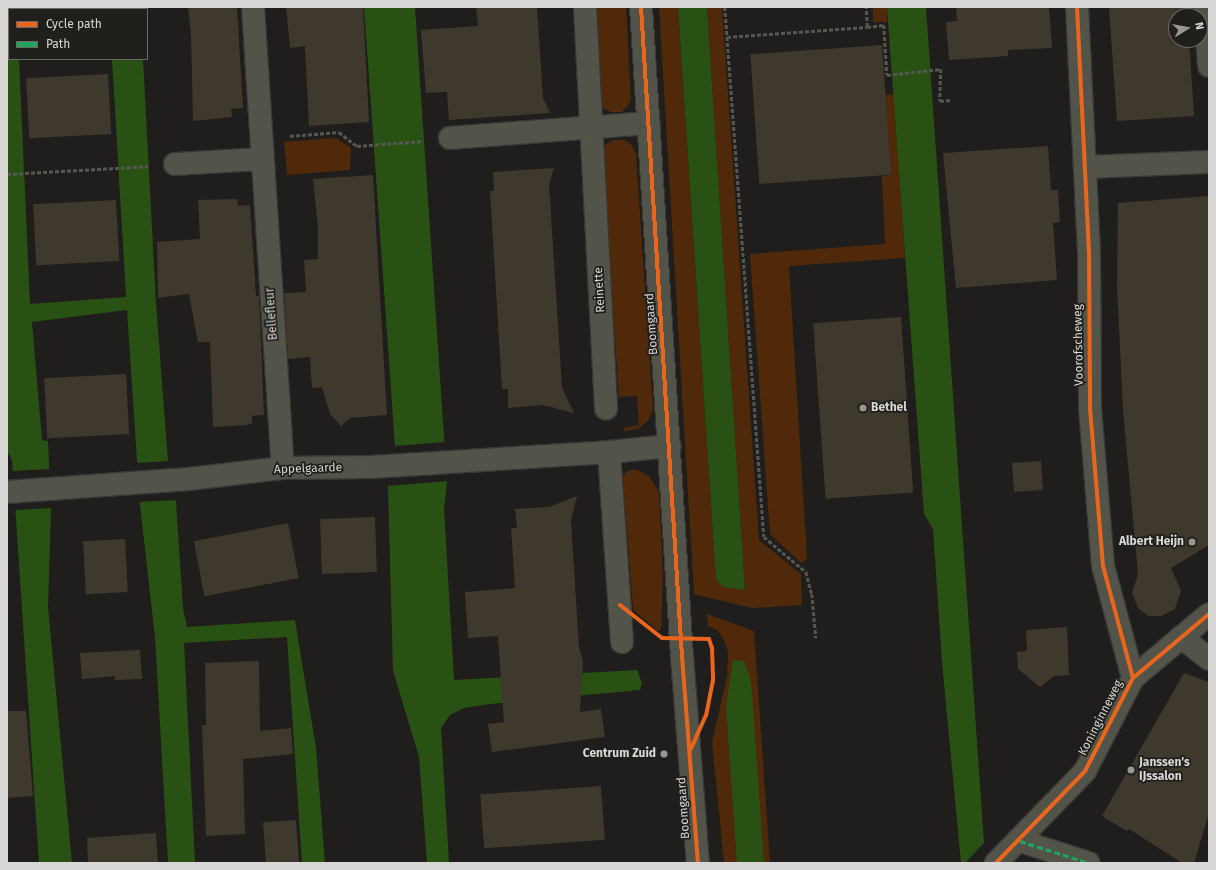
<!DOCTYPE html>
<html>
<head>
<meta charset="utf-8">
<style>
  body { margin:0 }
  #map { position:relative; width:1216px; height:870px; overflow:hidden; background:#1f1e1d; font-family:"Fira Sans",sans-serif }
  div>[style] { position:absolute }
  .green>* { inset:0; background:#4f2909; transform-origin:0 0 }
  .water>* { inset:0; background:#2a5114 }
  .pier>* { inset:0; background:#1f1e1d; transform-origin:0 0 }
  .building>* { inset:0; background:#3f382d; transform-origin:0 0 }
  .path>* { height:2.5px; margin-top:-1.25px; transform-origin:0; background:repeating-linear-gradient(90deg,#555751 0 4px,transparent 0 6px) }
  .roads { filter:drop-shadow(1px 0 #393837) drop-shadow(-1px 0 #393837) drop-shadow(0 1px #393837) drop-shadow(0 -1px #393837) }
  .minor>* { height:22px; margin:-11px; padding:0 11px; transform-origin:11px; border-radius:11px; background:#52544a }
  .quiet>* { height:3px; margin-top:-1.5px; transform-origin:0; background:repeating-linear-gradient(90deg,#20a55d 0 6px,transparent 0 9px) }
  .cycleway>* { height:4px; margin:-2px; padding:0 2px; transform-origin:2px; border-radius:2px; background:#eb651d }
  .dots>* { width:11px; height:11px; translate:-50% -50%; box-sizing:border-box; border:2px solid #201f1c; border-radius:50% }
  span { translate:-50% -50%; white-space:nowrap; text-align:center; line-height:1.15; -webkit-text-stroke:3.5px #201f1c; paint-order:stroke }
  .street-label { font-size:12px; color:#d8d7d5 }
  .poi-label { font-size:12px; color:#d8d7d5; font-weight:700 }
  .left { translate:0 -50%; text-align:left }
  .right { translate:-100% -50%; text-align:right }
  .frame { position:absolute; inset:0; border:8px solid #d8d7d5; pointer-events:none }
  .legend { position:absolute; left:8px; top:8px; width:140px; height:52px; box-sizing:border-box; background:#201f1c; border:1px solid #6a6966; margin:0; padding:5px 7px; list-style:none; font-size:12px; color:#d8d7d5 }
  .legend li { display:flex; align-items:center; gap:8px; height:20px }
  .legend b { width:20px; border:1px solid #6a6966 }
  .north { position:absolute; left:1168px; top:8px; width:40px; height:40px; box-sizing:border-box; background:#201f1c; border:1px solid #6a6966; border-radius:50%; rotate:79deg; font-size:11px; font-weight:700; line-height:16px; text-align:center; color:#d8d7d5 }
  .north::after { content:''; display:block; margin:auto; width:14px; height:18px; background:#979695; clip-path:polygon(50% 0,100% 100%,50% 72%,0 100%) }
</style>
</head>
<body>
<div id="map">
  <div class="green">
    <div style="clip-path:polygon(593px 7px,626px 7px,631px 101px,622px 112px,611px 112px,600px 106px)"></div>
    <div style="clip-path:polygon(659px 7px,678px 7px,716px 580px,745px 590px,707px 7px,722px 7px,759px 540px,801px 574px,802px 605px,752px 608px,694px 594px)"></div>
    <div style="left:873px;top:7px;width:14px;height:15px"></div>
    <div style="clip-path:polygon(894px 94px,905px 258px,789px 266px,807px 559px,801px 563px,770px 534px,750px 254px,885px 244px,882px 176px,890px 175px,885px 95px)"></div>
    <div style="clip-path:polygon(336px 138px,351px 148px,350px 170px,287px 175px,284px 142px)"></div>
    <div style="clip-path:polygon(613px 140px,624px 140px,631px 144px,636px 153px,653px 409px,648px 421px,638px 429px,624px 431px,623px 428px,639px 425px,637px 396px,619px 397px,602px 153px,606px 145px)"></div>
    <div style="clip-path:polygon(635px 469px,649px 476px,659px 492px,663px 576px,661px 629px,658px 631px,633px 610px,623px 476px,627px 471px)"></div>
    <div style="clip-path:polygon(707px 614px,754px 631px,770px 863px,724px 863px,712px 742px,727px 677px,728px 652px,724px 640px,717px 630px,708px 626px)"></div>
  </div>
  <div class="water">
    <div style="clip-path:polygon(7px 7px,17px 9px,9px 9px,9px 59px,19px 59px,30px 304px,126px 297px,112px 59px,143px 59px,156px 303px,168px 462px,176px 502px,183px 608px,187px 627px,295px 620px,316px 748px,325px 863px,302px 863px,287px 637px,184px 643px,195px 863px,168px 863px,155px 637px,140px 505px,127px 310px,32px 322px,42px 440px,48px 441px,51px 509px,48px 607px,72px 863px,39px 863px,12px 460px,7px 451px)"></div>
    <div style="clip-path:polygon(364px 7px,415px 7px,447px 481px,444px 508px,454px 680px,637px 670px,642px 683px,640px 690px,490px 704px,464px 708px,450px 715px,441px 728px,449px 863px,427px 863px,419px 757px,393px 671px,388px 486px,395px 446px)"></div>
    <div style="clip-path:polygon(678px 7px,707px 7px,745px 590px,724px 587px,716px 580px)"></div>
    <div style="clip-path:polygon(887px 7px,926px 7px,984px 843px,965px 863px,961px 863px,942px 662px,933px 529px,924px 514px)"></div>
    <div style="clip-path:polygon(733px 660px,744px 661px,751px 680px,764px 863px,737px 863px,726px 706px)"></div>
  </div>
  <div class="pier">
    <div style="clip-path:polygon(446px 442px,449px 481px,386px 486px,393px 446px)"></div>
    <div style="clip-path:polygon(170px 461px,178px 500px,138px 502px,135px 463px)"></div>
    <div style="left:51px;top:469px;width:39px;height:40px;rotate:87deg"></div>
  </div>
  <div class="building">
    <div style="clip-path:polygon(188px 7px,237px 7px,243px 108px,231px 109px,232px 117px,193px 121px,191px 34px)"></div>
    <div style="clip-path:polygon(286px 7px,363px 7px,369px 122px,309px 126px,305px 46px,290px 48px)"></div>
    <div style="clip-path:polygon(476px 7px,537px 7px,543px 98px,550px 113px,449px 120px,447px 92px,426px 93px,421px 30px,478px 26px)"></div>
    <div style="clip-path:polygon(956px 7px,1049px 7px,1052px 48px,1008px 50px,1008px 56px,949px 60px,946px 22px,957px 21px)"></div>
    <div style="clip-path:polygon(1109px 7px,1187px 7px,1188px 16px,1176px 16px,1176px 40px,1189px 40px,1194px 116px,1117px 121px)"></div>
    <div style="left:882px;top:45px;width:130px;height:132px;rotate:86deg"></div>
    <div style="left:108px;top:74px;width:60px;height:82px;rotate:87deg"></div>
    <div style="clip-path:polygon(1048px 146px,1051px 190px,1058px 190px,1060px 222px,1053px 223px,1057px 280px,956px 288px,943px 153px)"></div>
    <div style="clip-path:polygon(554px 168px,549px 184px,562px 388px,574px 413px,543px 405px,508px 408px,508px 389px,502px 389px,490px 191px,494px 191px,493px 172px)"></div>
    <div style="clip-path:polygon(373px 175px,387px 415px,350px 418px,341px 426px,330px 414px,322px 387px,312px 388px,310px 357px,288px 359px,284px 293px,306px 292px,304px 260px,318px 259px,318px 228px,313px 179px)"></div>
    <div style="clip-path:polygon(1209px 196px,1209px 545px,1171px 568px,1181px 591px,1175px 609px,1161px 616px,1148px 616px,1138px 608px,1132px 593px,1138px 574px,1123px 410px,1117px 286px,1118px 203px)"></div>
    <div style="clip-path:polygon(237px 199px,238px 206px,250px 205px,256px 296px,259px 296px,264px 415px,252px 416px,252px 423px,247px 425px,213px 427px,210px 342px,198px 342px,189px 294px,158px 298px,157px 242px,200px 239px,198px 200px)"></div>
    <div style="left:116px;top:200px;width:61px;height:83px;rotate:87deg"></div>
    <div style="left:901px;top:317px;width:176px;height:88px;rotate:86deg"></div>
    <div style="left:126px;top:374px;width:60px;height:82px;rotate:87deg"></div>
    <div style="left:1041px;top:461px;width:29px;height:29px;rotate:86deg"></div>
    <div style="clip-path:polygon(577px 496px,571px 521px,579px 647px,583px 661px,580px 712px,601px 709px,605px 737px,492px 752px,488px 724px,504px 722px,498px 636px,468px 638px,465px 592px,515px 588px,511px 528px,517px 528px,515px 509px,549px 507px)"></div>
    <div style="left:375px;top:517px;width:55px;height:55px;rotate:88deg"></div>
    <div style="left:288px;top:523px;width:56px;height:96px;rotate:79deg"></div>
    <div style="left:125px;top:539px;width:53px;height:42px;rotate:87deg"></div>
    <div style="clip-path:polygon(1067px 627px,1069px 675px,1054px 676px,1040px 687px,1018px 669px,1017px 652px,1027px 651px,1026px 630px)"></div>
    <div style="clip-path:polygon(140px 650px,142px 679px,115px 680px,115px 676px,82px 679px,80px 653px)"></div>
    <div style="clip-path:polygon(259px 661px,260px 731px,291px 728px,293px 754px,243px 759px,245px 834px,206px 836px,202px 725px,206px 725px,205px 663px)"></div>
    <div style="clip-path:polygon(1184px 673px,1209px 682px,1209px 813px,1194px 863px,1182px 863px,1129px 829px,1127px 831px,1102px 816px)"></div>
    <div style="clip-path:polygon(7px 711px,26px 711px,33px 796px,7px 798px)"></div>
    <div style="left:601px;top:786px;width:54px;height:121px;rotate:86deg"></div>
    <div style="left:296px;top:820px;width:43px;height:33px;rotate:86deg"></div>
    <div style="clip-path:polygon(156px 833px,158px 863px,88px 863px,87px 838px)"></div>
  </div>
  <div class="path">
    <div style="left:725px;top:7px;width:531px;rotate:85.79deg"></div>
    <div style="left:764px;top:537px;width:55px;rotate:39.8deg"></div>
    <div style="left:806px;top:572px;width:23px;rotate:75deg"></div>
    <div style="left:812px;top:594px;width:44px;rotate:84.8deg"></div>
    <div style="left:867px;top:27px;width:17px;rotate:-7deg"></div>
    <div style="left:884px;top:25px;width:50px;rotate:86.6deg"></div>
    <div style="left:887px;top:75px;width:54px;rotate:-6.3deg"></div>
    <div style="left:941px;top:69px;width:32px;rotate:92deg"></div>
    <div style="left:940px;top:101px;width:10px;rotate:-6deg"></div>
    <div style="left:727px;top:37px;width:140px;rotate:-4.1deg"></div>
    <div style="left:867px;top:27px;width:20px;rotate:-93deg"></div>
    <div style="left:290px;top:136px;width:49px;rotate:-4.7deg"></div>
    <div style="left:339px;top:132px;width:23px;rotate:38deg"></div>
    <div style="left:357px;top:146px;width:66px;rotate:-4.3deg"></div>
    <div style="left:7px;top:174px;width:141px;rotate:-3.2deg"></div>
  </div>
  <div class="roads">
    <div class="minor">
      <div style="left:253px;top:7px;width:462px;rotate:86.3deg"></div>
      <div style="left:585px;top:7px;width:402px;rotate:87deg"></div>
      <div style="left:641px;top:7px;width:650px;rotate:86.39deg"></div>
      <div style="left:682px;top:656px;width:208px;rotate:85.6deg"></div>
      <div style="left:1077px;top:7px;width:247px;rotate:87.2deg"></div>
      <div style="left:1089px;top:254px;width:154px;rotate:89.6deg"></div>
      <div style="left:1090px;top:408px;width:159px;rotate:85.3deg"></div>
      <div style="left:1103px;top:566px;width:116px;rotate:75deg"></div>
      <div style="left:1205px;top:7px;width:59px;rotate:86.1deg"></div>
      <div style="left:450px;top:138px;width:199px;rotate:-4.3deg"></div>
      <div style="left:175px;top:164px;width:87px;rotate:-3.3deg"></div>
      <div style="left:1085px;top:167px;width:124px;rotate:-2.3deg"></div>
      <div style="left:7px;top:492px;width:182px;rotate:-4.1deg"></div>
      <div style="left:189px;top:479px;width:95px;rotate:-6.7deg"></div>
      <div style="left:283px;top:468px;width:88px;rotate:-0.7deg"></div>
      <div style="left:371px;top:467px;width:238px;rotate:-3.6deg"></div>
      <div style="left:1181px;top:637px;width:36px;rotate:38deg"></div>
      <div style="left:622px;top:642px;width:190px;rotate:-93.9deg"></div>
      <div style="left:609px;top:452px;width:61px;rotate:-5.6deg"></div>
      <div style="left:1020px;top:841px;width:72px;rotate:17.7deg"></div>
      <div style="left:996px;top:863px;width:128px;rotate:-45.9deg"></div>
      <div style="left:1085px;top:771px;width:105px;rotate:-62.7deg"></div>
      <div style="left:1133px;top:678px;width:99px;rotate:-40.1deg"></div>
    </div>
  </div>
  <div class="quiet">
    <div style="left:1020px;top:841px;width:72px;rotate:17.7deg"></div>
  </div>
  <div class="cycleway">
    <div style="left:641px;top:7px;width:650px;rotate:86.39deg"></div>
    <div style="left:682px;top:656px;width:208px;rotate:85.6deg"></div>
    <div style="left:1077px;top:7px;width:247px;rotate:87.2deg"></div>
    <div style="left:1089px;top:254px;width:154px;rotate:89.6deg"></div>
    <div style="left:1090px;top:408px;width:159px;rotate:85.3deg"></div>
    <div style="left:1103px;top:566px;width:116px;rotate:75deg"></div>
    <div style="left:620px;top:605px;width:53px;rotate:38.2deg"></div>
    <div style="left:662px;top:638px;width:47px;rotate:1.2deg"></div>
    <div style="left:709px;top:639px;width:9px;rotate:72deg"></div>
    <div style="left:712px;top:648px;width:32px;rotate:88deg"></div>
    <div style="left:713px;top:680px;width:36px;rotate:101deg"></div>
    <div style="left:706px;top:715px;width:37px;rotate:114deg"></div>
    <div style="left:996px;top:863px;width:128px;rotate:-45.9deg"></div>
    <div style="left:1085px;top:771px;width:105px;rotate:-62.7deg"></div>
    <div style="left:1133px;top:678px;width:99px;rotate:-40.1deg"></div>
  </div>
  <div class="dots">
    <div style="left:863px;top:408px;background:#979695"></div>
    <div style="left:1192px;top:542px;background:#979695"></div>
    <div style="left:664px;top:754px;background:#979695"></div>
    <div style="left:1131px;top:770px;background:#979695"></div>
  </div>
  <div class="street-label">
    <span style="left:600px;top:290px;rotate:-93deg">Reinette</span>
    <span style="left:272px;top:314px;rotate:-94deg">Bellefleur</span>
    <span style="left:652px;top:324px;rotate:-94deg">Boomgaard</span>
    <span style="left:1079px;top:345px;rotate:-91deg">Voorofscheweg</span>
    <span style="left:308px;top:469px;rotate:-2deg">Appelgaarde</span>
    <span style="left:1101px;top:718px;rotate:-63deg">Koninginneweg</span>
    <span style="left:684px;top:808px;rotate:-94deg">Boomgaard</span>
  </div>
  <div class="poi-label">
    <span class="left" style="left:871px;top:408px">Bethel</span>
    <span class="right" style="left:1184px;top:542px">Albert Heijn</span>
    <span class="right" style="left:656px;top:754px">Centrum Zuid</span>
    <span class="left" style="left:1139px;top:770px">Janssen's<br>IJssalon</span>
  </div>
  <div class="frame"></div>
  <ul class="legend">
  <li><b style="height:5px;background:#eb651d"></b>Cycle path</li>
  <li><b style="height:5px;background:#20a55d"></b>Path</li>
  </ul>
  <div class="north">N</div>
</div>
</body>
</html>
